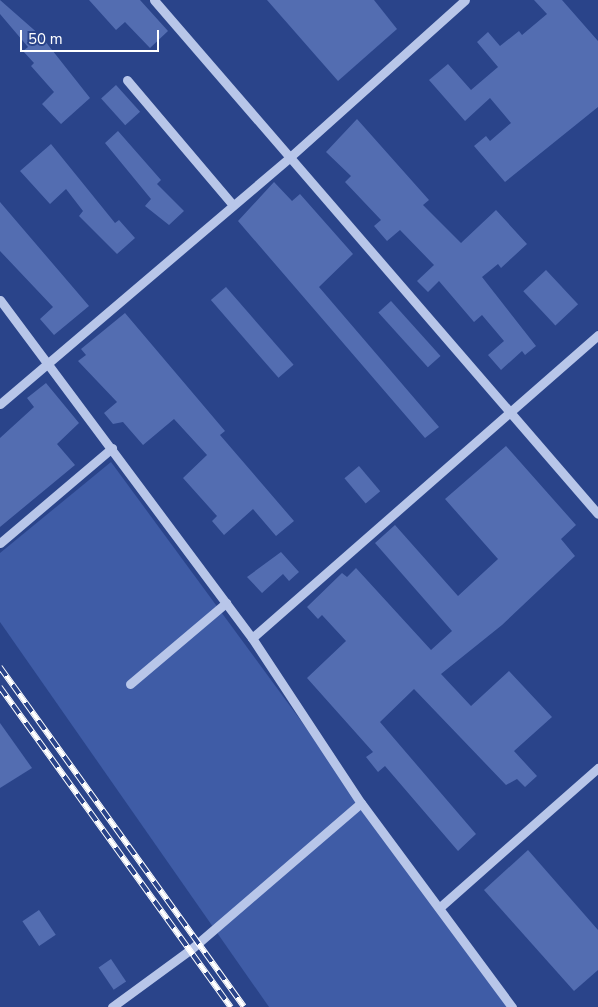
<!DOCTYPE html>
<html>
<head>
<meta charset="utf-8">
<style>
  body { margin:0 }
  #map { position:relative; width:598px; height:1007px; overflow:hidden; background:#2a448a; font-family:"Nunito Sans",sans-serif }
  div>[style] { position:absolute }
  .green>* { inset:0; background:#3f5ca6 }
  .building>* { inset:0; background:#536db1; transform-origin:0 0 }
  .minor>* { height:9px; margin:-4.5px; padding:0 4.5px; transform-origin:4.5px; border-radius:4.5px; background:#b8c6e9 }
  .rail>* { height:5.5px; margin-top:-2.75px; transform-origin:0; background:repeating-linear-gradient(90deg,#2a448a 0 11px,#fff 0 22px); box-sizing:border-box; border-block:1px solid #fff }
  span { translate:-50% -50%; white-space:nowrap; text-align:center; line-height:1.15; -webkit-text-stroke:4px #2a448a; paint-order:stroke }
  .scale { position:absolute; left:20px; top:30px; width:139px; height:22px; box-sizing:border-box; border:2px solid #fff; border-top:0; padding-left:6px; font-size:15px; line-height:18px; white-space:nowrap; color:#fff; -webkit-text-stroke:4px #2a448a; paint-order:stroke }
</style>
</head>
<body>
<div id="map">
  <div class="green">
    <div style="clip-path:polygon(111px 462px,511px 1007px,269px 1007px,0 622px,0 553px)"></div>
  </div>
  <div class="building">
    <div style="clip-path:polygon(0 0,41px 36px,90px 98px,61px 124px,42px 104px,54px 92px,31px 66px,34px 63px,23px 51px,28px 47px,0 14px)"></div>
    <div style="clip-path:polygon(89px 0,140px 0,168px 31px,150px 48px,125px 22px,116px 30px)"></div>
    <div style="clip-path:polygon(267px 0,374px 0,397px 29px,338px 81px)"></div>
    <div style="clip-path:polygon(534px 0,562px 0,598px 41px,598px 107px,505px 182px,474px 146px,486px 136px,490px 141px,511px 123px,490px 98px,465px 121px,429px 80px,448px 64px,471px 90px,498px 67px,477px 42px,488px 32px,500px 46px,519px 31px,522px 35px,547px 14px)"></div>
    <div style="left:116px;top:85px;width:36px;height:20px;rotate:48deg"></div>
    <div style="clip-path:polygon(357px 119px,429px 200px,423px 205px,461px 243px,496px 210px,527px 244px,501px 268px,498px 264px,482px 277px,536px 346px,525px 355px,522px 351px,501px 370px,488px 355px,504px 341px,482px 315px,474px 322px,439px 281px,428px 292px,417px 281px,434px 265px,400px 230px,387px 241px,374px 226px,381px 220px,345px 182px,351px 176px,326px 152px)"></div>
    <div style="clip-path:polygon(118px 131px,161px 180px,157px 184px,184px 211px,169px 225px,145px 206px,151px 199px,105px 143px)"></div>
    <div style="clip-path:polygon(51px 144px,115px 223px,119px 220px,135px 238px,117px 254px,79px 216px,83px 211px,66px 189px,50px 204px,20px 171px)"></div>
    <div style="clip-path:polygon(274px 182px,292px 201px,300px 194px,353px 254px,319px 287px,439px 427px,425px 438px,238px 221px)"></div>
    <div style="clip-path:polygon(0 202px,89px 306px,54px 335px,40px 319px,53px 307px,0 251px)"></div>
    <div style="left:546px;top:270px;width:47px;height:31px;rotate:47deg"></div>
    <div style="left:226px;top:287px;width:103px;height:20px;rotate:49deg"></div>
    <div style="left:391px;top:301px;width:74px;height:17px;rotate:48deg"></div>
    <div style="clip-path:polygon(125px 313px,225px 431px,220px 435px,294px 521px,276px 536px,253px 509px,224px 535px,212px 521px,217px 516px,183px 478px,207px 455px,174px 419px,143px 445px,123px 422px,113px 424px,104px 413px,117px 402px,78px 361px,86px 355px,81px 349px)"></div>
    <div style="clip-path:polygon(46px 383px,79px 423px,57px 444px,75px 465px,0 527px,0 438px,34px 407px,27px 398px)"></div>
    <div style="clip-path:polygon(506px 446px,576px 525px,561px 539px,575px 556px,502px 625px,441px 674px,471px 706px,509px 671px,552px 717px,514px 751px,537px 776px,525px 787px,517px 779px,506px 785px,414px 689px,380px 722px,476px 834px,458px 851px,385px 766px,378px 772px,366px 757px,373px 752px,307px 678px,346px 641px,322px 615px,318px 619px,307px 607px,342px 573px,347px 577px,356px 568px,431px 650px,452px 631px,375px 543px,395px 525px,458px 596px,498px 559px,445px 499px)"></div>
    <div style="left:359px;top:466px;width:33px;height:19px;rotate:50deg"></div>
    <div style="clip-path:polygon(281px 552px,299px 572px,289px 581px,283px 574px,262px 593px,247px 577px)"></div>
    <div style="clip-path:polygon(0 723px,32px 768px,0 788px)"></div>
    <div style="clip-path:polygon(528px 850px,598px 930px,598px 970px,574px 991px,484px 890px)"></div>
    <div style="left:39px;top:910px;width:30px;height:20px;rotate:56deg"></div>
    <div style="left:111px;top:959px;width:27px;height:15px;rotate:56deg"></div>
  </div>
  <div class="minor">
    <div style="left:154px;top:0;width:679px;rotate:49.18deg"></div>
    <div style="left:127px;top:80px;width:164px;rotate:49.7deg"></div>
    <div style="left:0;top:300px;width:422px;rotate:53.3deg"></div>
    <div style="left:252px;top:638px;width:198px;rotate:56.6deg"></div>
    <div style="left:361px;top:803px;width:254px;rotate:53.5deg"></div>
    <div style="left:0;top:404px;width:381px;rotate:-40.4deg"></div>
    <div style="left:290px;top:157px;width:235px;rotate:-41.9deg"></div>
    <div style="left:0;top:543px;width:147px;rotate:-40.3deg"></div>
    <div style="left:252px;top:638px;width:460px;rotate:-41.2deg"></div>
    <div style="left:130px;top:684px;width:126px;rotate:-40.2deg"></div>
    <div style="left:439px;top:908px;width:212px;rotate:-41.4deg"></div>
    <div style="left:112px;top:1007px;width:97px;rotate:-36.2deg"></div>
    <div style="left:190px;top:950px;width:225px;rotate:-40.7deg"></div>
  </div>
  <div class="rail">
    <div style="left:0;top:667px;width:418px;rotate:54.3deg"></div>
    <div style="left:0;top:687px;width:395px;rotate:54.2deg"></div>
  </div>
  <div class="scale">50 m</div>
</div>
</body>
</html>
